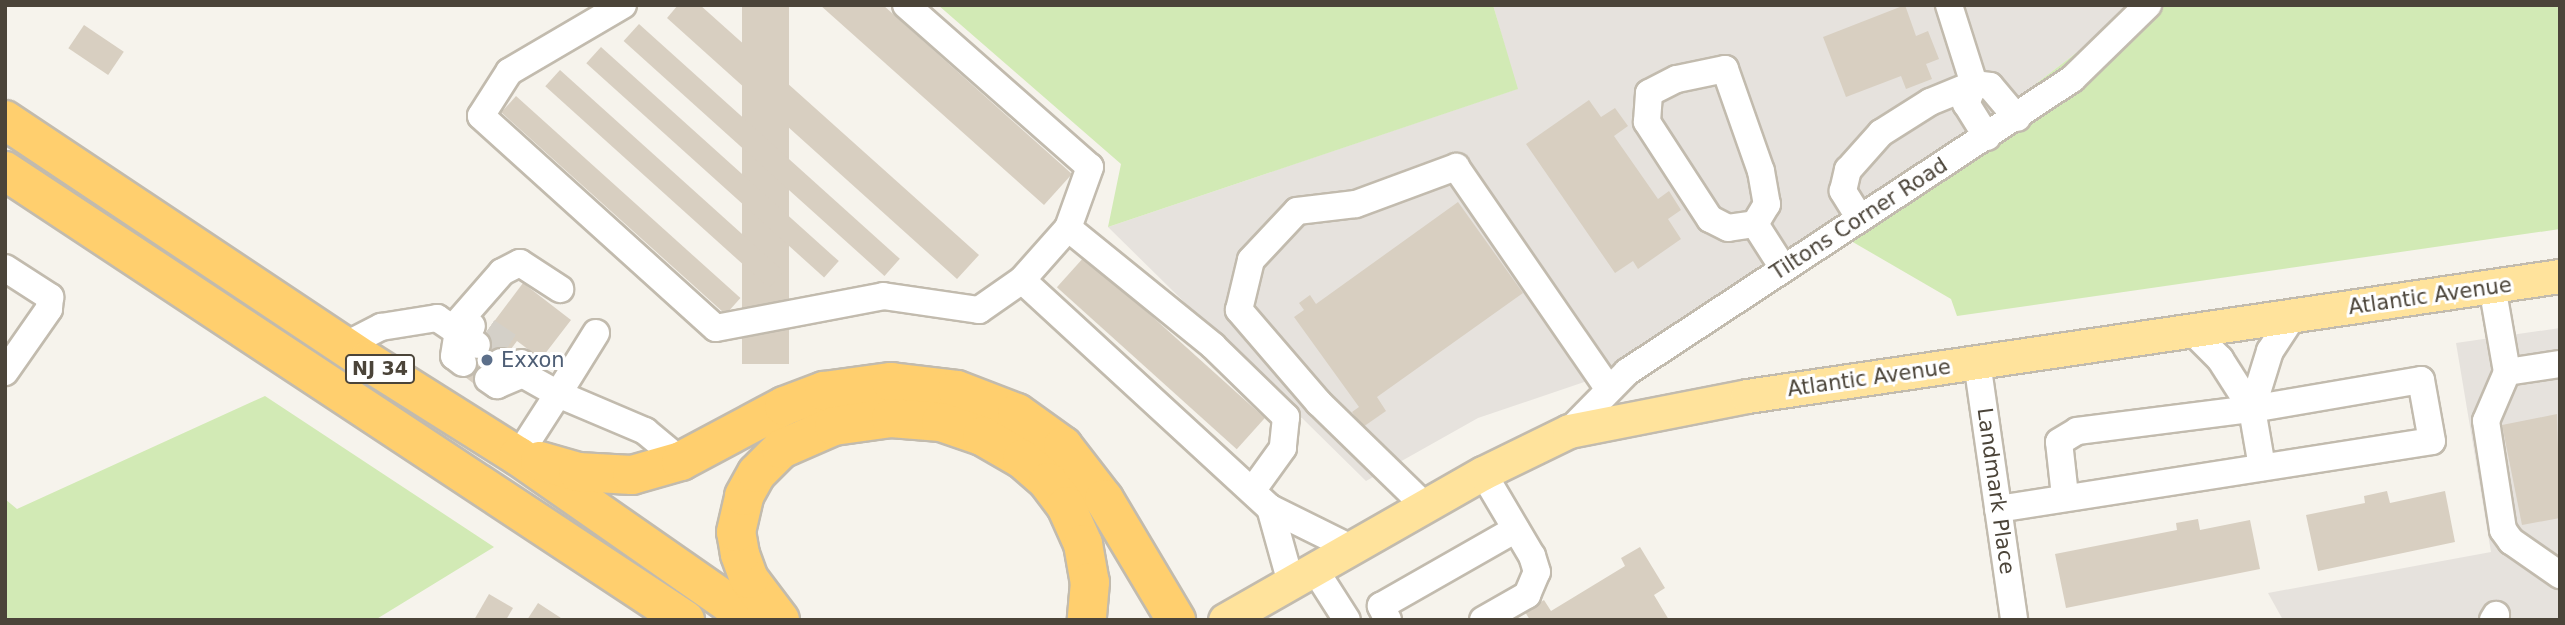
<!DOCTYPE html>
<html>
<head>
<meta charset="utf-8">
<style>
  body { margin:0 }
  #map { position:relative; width:2565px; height:625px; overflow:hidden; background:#f6f3ec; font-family:"DejaVu Sans",sans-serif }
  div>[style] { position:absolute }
  .industrial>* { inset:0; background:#e6e2dd }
  .green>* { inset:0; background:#d2eab5 }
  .building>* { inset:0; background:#d8cfc1; transform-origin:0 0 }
  .minor-tunnel>* { height:26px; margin-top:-13px; transform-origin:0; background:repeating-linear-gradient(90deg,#d4d0c8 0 26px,transparent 0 39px) }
  .roads { filter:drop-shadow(2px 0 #c2bbae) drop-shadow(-2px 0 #c2bbae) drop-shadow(0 2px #c2bbae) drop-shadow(0 -2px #c2bbae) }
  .minor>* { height:26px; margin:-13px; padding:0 13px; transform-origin:13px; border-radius:13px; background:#fff }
  .major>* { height:33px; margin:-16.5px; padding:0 16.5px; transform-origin:16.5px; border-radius:16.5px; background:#ffe39c }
  .highway>* { height:38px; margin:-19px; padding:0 19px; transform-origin:19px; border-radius:19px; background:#ffcf6e }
  .dots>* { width:19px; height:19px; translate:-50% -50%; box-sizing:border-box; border:4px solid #fff; border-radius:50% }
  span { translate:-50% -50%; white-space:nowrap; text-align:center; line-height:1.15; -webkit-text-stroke:6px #fff; paint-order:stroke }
  .shield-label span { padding:2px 5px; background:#fff; border:2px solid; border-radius:5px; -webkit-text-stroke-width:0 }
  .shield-label { font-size:19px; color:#4b4439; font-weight:700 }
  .street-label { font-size:21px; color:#4b4439 }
  .service-label { font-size:21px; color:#4e5e75 }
  .left { translate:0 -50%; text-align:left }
  .frame { position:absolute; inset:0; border:7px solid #4b4439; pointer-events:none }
</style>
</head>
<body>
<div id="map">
  <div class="industrial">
    <div style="clip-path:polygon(1493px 5px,2139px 5px,1839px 234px,1643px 362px,1478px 418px,1366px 481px,1108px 227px,1517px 89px)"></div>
    <div style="clip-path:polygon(2560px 328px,2560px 620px,2283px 620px,2268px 593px,2491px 552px,2456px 343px)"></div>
  </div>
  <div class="green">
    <div style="clip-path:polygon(938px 5px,1493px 5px,1518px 89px,1108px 227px,1121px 164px)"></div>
    <div style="clip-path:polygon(2139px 5px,2560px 5px,2560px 229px,1957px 316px,1951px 299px,1839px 234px)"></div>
    <div style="clip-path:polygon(265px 396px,494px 547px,375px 620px,5px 620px,5px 499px,17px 509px)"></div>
  </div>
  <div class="building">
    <div style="clip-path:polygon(678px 5px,700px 5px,979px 255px,957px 279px,667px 18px)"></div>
    <div style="left:742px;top:5px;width:47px;height:359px"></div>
    <div style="clip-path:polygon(820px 5px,883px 5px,1072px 174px,1044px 205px)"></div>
    <div style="clip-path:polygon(1905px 5px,1916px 36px,1928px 31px,1939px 59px,1926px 64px,1932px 79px,1906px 89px,1901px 76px,1846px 97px,1823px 37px)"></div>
    <div style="left:639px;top:24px;width:351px;height:23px;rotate:42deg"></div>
    <div style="left:84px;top:25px;width:48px;height:28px;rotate:34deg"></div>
    <div style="left:601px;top:47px;width:320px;height:22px;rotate:42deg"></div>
    <div style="left:560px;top:70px;width:301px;height:22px;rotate:42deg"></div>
    <div style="left:516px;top:96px;width:302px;height:22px;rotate:42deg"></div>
    <div style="clip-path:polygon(1589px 100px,1601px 117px,1615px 108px,1628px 126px,1614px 136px,1658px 199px,1669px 191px,1681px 210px,1668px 219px,1681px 239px,1638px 269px,1633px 261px,1615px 273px,1526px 144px)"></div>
    <div style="clip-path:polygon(1458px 202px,1523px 293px,1377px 397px,1386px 411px,1363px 427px,1352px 412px,1359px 407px,1294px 317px,1304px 310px,1299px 303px,1310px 295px,1316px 304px)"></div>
    <div style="left:1085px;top:256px;width:242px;height:42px;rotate:42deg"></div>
    <div style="clip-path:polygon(523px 283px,571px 320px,541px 359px,517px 341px,481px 389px,457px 371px)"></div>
    <div style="clip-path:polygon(2557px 414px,2560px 518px,2522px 525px,2502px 425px)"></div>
    <div style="clip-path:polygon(2387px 491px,2390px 503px,2445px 491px,2455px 542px,2318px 571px,2306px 515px,2365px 503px,2364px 496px)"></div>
    <div style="clip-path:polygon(2198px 519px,2200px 530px,2250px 520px,2260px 569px,2066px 608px,2055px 554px,2177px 530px,2176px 523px)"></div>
    <div style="clip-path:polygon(1640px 547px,1665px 588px,1654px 595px,1669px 620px,1530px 620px,1525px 612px,1544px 600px,1551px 611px,1625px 566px,1621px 558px)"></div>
    <div style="clip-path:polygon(489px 594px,513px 608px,506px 620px,474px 620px)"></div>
    <div style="clip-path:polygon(538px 603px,564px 620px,527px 620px)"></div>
  </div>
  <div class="minor-tunnel">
    <div style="left:487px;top:331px;width:30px;rotate:34deg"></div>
  </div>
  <div class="roads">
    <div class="minor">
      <div style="left:623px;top:5px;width:132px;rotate:149.6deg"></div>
      <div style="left:509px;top:72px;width:52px;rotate:122.5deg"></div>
      <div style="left:481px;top:116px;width:316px;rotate:42.1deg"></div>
      <div style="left:716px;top:328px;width:170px;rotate:-10.8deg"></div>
      <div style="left:883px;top:296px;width:97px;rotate:8.3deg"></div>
      <div style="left:979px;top:310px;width:52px;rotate:-34.9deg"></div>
      <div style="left:906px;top:5px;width:245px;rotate:41.4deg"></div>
      <div style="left:1090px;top:167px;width:65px;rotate:109.8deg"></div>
      <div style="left:1068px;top:228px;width:69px;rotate:131.5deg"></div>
      <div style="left:1022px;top:280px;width:337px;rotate:42.6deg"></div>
      <div style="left:1725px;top:69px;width:108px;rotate:70.6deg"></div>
      <div style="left:1761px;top:171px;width:34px;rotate:80deg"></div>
      <div style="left:1767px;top:204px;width:23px;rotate:121deg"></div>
      <div style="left:1755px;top:224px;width:27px;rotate:172deg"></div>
      <div style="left:1728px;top:228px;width:20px;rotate:-153deg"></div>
      <div style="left:1710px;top:219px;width:116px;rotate:-123deg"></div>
      <div style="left:1647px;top:122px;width:29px;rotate:-86deg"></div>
      <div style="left:1649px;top:93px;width:31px;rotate:-27deg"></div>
      <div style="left:1677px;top:79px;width:49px;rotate:-11.8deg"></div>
      <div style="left:1987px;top:137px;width:39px;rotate:-122deg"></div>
      <div style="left:1966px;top:104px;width:22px;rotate:-68deg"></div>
      <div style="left:1974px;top:84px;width:16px;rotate:7deg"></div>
      <div style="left:1990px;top:86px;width:42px;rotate:49.8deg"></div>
      <div style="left:1859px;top:217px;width:31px;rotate:-122deg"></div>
      <div style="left:1843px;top:191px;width:22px;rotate:-77deg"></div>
      <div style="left:1848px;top:170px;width:50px;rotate:-48.3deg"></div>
      <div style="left:1881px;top:133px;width:58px;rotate:-32.3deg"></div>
      <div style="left:1930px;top:102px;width:48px;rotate:-22.2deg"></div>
      <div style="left:1974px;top:84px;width:83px;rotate:-107.6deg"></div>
      <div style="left:1755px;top:224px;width:52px;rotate:57.5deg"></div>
      <div style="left:1068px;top:228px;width:187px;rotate:39.1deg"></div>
      <div style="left:1213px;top:346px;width:102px;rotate:44.2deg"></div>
      <div style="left:1286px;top:417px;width:31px;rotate:96deg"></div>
      <div style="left:1283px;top:448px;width:53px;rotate:125.8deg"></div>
      <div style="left:5px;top:268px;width:54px;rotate:32.8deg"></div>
      <div style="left:50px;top:297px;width:12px;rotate:95deg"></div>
      <div style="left:49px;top:309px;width:77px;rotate:124.9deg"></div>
      <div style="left:2492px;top:286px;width:87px;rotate:80.1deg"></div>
      <div style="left:2507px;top:372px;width:54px;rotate:-8.6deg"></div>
      <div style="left:453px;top:328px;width:74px;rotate:-48.8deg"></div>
      <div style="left:502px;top:272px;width:20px;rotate:-27deg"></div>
      <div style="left:520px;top:263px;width:48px;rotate:33deg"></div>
      <div style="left:2192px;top:331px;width:40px;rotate:45deg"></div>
      <div style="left:2220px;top:359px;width:59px;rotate:57.4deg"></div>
      <div style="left:2252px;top:409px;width:61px;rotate:-72.8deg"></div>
      <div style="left:2270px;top:351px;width:42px;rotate:-56.7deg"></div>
      <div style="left:596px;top:333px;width:72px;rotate:121.9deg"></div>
      <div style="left:558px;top:394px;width:95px;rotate:23deg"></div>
      <div style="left:645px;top:431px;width:47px;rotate:39.8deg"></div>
      <div style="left:344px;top:346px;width:42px;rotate:-27.2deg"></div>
      <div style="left:381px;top:327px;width:57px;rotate:-9.1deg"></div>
      <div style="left:437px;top:318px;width:48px;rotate:34deg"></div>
      <div style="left:501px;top:362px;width:65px;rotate:29.3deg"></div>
      <div style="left:558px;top:394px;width:74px;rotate:122.8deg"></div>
      <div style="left:1977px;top:362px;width:261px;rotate:81.8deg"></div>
      <div style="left:463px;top:363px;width:11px;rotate:-142deg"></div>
      <div style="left:454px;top:356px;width:24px;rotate:-81deg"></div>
      <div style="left:458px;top:332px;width:15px;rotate:-23deg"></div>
      <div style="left:2507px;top:372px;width:53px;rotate:113.2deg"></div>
      <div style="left:2486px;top:421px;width:110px;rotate:81.1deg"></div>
      <div style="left:2503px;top:530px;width:14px;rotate:54deg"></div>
      <div style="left:2511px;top:541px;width:60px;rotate:34.8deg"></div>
      <div style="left:488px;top:379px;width:11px;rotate:34deg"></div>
      <div style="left:497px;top:385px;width:25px;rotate:-23deg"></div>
      <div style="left:520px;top:375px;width:12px;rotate:-85deg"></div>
      <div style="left:1569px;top:431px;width:83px;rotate:-45.5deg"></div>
      <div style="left:1627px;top:372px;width:533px;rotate:-33.36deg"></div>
      <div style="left:2072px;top:79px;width:106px;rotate:-44.2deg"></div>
      <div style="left:2065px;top:496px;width:54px;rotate:-96.3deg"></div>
      <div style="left:2059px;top:442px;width:21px;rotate:-31deg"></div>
      <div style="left:2077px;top:431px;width:176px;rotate:-7.2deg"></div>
      <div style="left:1425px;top:506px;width:148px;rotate:-135.8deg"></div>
      <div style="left:1319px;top:403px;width:123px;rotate:-130.7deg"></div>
      <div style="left:1239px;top:310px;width:51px;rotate:-76.5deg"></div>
      <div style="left:1251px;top:260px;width:67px;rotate:-46.8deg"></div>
      <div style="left:1297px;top:211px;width:59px;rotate:-6.8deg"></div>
      <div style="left:1356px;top:204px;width:107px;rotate:-20.3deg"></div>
      <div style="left:1456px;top:167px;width:270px;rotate:55.5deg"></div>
      <div style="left:1998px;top:509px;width:439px;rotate:-8.9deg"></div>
      <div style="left:2432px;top:441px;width:62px;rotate:-100.2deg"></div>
      <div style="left:2421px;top:380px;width:171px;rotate:170.3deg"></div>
      <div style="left:2252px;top:409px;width:59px;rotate:80.2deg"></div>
      <div style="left:1315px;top:570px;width:59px;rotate:57.4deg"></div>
      <div style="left:1291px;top:583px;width:78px;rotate:-105.6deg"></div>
      <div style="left:1270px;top:508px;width:90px;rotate:26.3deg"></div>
      <div style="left:1388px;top:620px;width:16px;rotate:-117deg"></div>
      <div style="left:1381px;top:606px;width:155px;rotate:-29.7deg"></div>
      <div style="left:1483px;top:620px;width:51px;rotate:-29.6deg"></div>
      <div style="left:1527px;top:595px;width:25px;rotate:-67deg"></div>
      <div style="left:1537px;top:572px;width:17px;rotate:-107deg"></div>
      <div style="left:1532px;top:556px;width:96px;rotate:-120.6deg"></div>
      <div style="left:2493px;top:620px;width:6px;rotate:-59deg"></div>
    </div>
    <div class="major">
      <div style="left:1225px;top:620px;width:297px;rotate:-29.7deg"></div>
      <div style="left:1483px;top:473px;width:96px;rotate:-26deg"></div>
      <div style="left:1569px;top:431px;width:181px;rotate:-11.1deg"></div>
      <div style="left:1747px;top:396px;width:822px;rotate:-8.4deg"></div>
    </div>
    <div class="highway">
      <div style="left:5px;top:120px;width:435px;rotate:33.7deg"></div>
      <div style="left:367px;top:361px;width:178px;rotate:32.2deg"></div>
      <div style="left:518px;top:456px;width:287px;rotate:34.9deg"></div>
      <div style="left:5px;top:171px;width:815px;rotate:33.44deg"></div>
      <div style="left:540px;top:461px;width:40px;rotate:16deg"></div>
      <div style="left:578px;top:472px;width:54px;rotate:3.2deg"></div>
      <div style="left:632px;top:475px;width:51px;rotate:-15.9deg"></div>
      <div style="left:681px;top:461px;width:117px;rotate:-28.1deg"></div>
      <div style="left:784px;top:406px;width:43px;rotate:-20.6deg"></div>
      <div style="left:824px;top:391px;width:68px;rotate:-7.7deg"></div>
      <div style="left:891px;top:382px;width:66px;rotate:6.9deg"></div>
      <div style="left:957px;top:390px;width:64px;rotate:21deg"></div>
      <div style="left:1017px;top:413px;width:57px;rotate:35.7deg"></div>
      <div style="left:1063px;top:446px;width:67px;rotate:52.3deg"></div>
      <div style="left:1104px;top:499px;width:141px;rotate:59.2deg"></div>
      <div style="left:780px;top:620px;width:51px;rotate:-127.1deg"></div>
      <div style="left:749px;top:579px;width:27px;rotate:-110deg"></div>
      <div style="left:740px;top:554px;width:22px;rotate:-100deg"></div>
      <div style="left:736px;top:532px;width:37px;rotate:-77deg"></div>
      <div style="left:744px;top:496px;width:26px;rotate:-61deg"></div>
      <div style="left:757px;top:473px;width:34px;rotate:-45deg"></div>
      <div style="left:781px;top:449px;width:58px;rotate:-23.5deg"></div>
      <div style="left:834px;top:426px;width:58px;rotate:-8deg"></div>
      <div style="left:891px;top:418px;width:50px;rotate:4.6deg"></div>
      <div style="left:941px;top:422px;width:43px;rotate:18.9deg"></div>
      <div style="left:982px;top:436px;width:46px;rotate:29.9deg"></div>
      <div style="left:1022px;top:459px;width:35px;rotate:41deg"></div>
      <div style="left:1048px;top:482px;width:30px;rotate:53deg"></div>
      <div style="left:1066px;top:506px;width:42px;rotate:65.9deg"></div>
      <div style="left:1083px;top:544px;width:39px;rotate:80deg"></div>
      <div style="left:1090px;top:582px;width:38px;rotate:95deg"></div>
    </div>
  </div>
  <div class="dots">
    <div style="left:487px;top:360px;background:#5c6f8a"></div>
  </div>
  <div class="shield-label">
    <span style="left:380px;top:369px">NJ 34</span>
  </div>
  <div class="street-label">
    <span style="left:1859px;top:219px;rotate:-33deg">Tiltons Corner Road</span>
    <span style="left:2430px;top:296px;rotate:-8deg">Atlantic Avenue</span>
    <span style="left:1869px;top:378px;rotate:-8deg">Atlantic Avenue</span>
    <span style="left:1996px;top:491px;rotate:82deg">Landmark Place</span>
  </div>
  <div class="service-label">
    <span class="left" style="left:501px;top:360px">Exxon</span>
  </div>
  <div class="frame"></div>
</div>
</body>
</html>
